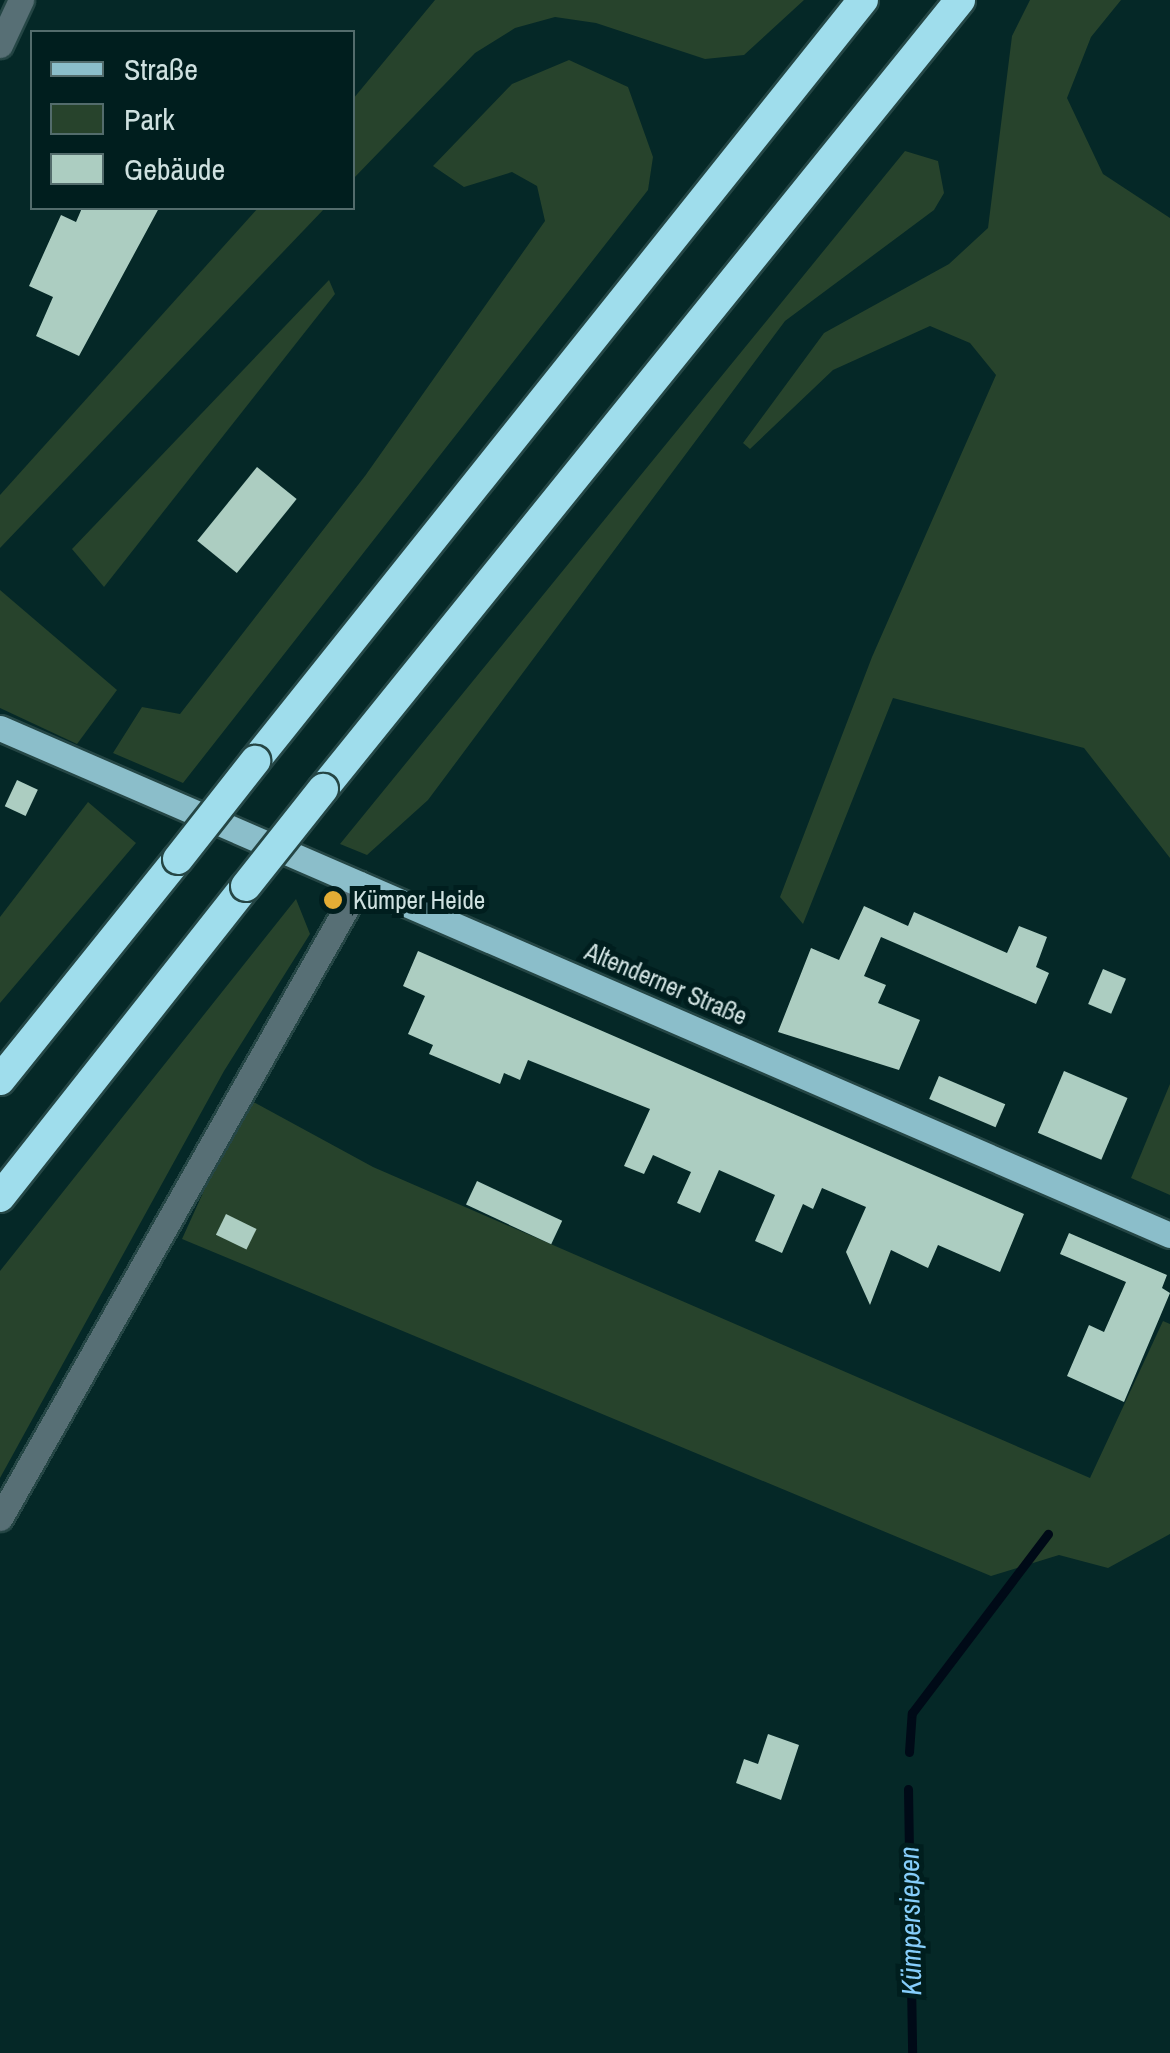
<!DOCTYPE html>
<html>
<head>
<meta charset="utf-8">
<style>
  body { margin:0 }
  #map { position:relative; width:1170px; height:2053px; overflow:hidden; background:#052827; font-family:"Archivo Narrow",sans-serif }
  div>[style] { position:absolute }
  .green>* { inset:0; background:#27432c }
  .stream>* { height:9px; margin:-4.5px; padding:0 4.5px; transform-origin:4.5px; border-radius:4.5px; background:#000a17 }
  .building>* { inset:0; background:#accdc1; transform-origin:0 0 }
  .roads { filter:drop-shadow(2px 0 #254645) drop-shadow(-2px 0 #254645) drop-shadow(0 2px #254645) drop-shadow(0 -2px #254645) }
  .minor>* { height:25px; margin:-12.5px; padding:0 12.5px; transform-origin:12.5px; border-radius:12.5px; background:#576f75 }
  .major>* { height:25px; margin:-12.5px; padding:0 12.5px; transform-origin:12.5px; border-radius:12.5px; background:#8bbeca }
  .highway>* { height:30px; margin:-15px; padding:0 15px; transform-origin:15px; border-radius:15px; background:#9fddec }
  .bridges { filter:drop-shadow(2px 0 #254645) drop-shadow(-2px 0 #254645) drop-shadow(0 2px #254645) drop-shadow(0 -2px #254645) }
  .highway-bridge>* { height:30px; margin:-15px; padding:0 15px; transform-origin:15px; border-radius:15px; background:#9fddec }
  .dots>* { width:28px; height:28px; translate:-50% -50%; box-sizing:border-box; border:5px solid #001e1e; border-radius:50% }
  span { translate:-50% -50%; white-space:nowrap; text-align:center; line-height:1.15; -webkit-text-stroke:10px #001e1e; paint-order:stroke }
  .poi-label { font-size:25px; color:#cfe1e0 }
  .left { translate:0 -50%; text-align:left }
  .street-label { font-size:25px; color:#cfe1e0 }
  .water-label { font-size:28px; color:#86cefb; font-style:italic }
  .legend { position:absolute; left:30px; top:30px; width:325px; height:180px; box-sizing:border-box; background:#001e1e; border:2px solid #536c6c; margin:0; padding:12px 18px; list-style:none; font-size:30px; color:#cfe1e0 }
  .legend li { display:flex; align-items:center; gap:20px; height:50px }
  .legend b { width:50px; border:2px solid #536c6c }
</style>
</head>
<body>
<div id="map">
  <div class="green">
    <div style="clip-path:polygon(435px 0,804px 0,744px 55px,705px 59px,596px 23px,555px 17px,515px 28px,475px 53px,353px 179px,353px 99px)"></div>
    <div style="clip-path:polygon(1030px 0,1121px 0,1091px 37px,1067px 98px,1103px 174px,1170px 218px,1170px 858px,1084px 748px,893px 698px,803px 924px,780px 897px,872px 657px,996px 375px,970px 343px,930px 326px,833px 370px,750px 449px,743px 443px,824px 333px,949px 264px,988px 228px,1012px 36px)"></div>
    <div style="clip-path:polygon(569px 60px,628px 87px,653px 157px,648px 190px,183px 783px,113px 753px,142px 707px,180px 714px,365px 476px,545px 221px,537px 186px,512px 172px,464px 187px,433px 166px,512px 84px)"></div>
    <div style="clip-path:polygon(905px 151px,938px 161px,944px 193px,934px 210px,785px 321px,428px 800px,367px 855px,340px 844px)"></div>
    <div style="clip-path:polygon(258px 208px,325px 208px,0 548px,0 495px)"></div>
    <div style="clip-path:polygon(329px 280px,335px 294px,104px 587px,72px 549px)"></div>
    <div style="clip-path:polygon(0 590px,117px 690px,77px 744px,0 708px)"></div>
    <div style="clip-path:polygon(88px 802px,136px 843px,0 1003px,0 917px)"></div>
    <div style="clip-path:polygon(296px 899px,310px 934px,224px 1071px,0 1478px,0 1271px)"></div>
    <div style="clip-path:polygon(1170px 1084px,1170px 1195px,1131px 1178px)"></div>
    <div style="clip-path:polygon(246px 1098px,373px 1167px,1090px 1478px,1163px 1321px,1170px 1324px,1170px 1534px,1108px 1568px,1059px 1555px,991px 1576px,182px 1239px)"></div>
  </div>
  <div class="stream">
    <div style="left:909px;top:1752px;width:39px;rotate:-86deg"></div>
    <div style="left:912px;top:1713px;width:225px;rotate:-52.8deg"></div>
    <div style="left:908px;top:1789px;width:264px;rotate:89.1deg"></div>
  </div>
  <div class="building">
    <div style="clip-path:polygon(82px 208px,159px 208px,79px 356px,36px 336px,53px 297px,29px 286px,61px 215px,76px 222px)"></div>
    <div style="left:257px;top:467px;width:51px;height:95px;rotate:39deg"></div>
    <div style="left:17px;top:780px;width:23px;height:29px;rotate:25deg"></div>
    <div style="clip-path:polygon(864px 906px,908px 926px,914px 912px,1007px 953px,1019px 926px,1047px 937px,1036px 967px,1049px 973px,1036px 1004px,881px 937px,864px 976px,886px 985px,878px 1003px,920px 1020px,899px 1070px,778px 1032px,811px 948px,839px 960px)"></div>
    <div style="clip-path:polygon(418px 951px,1024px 1214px,1000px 1272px,938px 1245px,928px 1268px,891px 1250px,870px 1305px,846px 1252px,866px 1207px,822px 1188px,813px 1209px,803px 1204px,782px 1253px,755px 1241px,775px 1195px,719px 1170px,700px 1213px,677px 1203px,691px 1172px,653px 1155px,644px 1174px,624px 1166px,650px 1109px,528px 1060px,520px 1080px,504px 1073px,500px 1084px,429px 1054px,433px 1045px,408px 1034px,425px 996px,403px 986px)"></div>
    <div style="left:1103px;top:969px;width:25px;height:38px;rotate:23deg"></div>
    <div style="left:1064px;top:1071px;width:69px;height:67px;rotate:23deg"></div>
    <div style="left:939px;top:1076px;width:72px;height:25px;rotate:23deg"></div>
    <div style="left:477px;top:1181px;width:94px;height:26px;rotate:25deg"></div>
    <div style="left:226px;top:1214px;width:34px;height:23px;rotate:26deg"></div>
    <div style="clip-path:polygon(1069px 1233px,1167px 1275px,1162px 1288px,1170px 1293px,1124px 1402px,1067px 1376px,1089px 1325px,1104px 1332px,1126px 1282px,1060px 1254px)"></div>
    <div style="clip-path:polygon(768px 1734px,799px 1745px,781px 1800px,736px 1783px,744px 1759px,758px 1764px)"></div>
  </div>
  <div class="roads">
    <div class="minor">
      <div style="left:0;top:45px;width:50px;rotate:-65deg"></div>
      <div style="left:0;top:1518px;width:729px;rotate:-60.41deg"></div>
    </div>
    <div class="major">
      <div style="left:0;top:728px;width:1275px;rotate:23.43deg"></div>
    </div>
    <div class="highway">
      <div style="left:255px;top:761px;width:974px;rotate:-51.38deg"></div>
      <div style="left:323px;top:789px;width:1014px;rotate:-51.08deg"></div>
      <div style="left:0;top:1080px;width:284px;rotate:-51.2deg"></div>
      <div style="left:0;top:1197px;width:397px;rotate:-51.7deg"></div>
    </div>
  </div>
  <div class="bridges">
    <div class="highway-bridge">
      <div style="left:178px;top:859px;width:125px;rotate:-51.8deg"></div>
      <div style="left:246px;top:886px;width:124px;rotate:-51.6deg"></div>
    </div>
  </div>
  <div class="dots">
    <div style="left:333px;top:900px;background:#e4ad35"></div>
  </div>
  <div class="poi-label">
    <span class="left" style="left:353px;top:900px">Kümper Heide</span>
  </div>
  <div class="street-label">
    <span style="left:666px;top:984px;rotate:23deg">Altenderner Straße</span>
  </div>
  <div class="water-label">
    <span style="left:910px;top:1921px;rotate:-91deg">Kümpersiepen</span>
  </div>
  <ul class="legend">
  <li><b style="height:12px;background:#8bbeca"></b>Straße</li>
  <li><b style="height:28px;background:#27432c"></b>Park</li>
  <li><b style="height:28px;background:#accdc1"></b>Gebäude</li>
  </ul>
</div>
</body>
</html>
